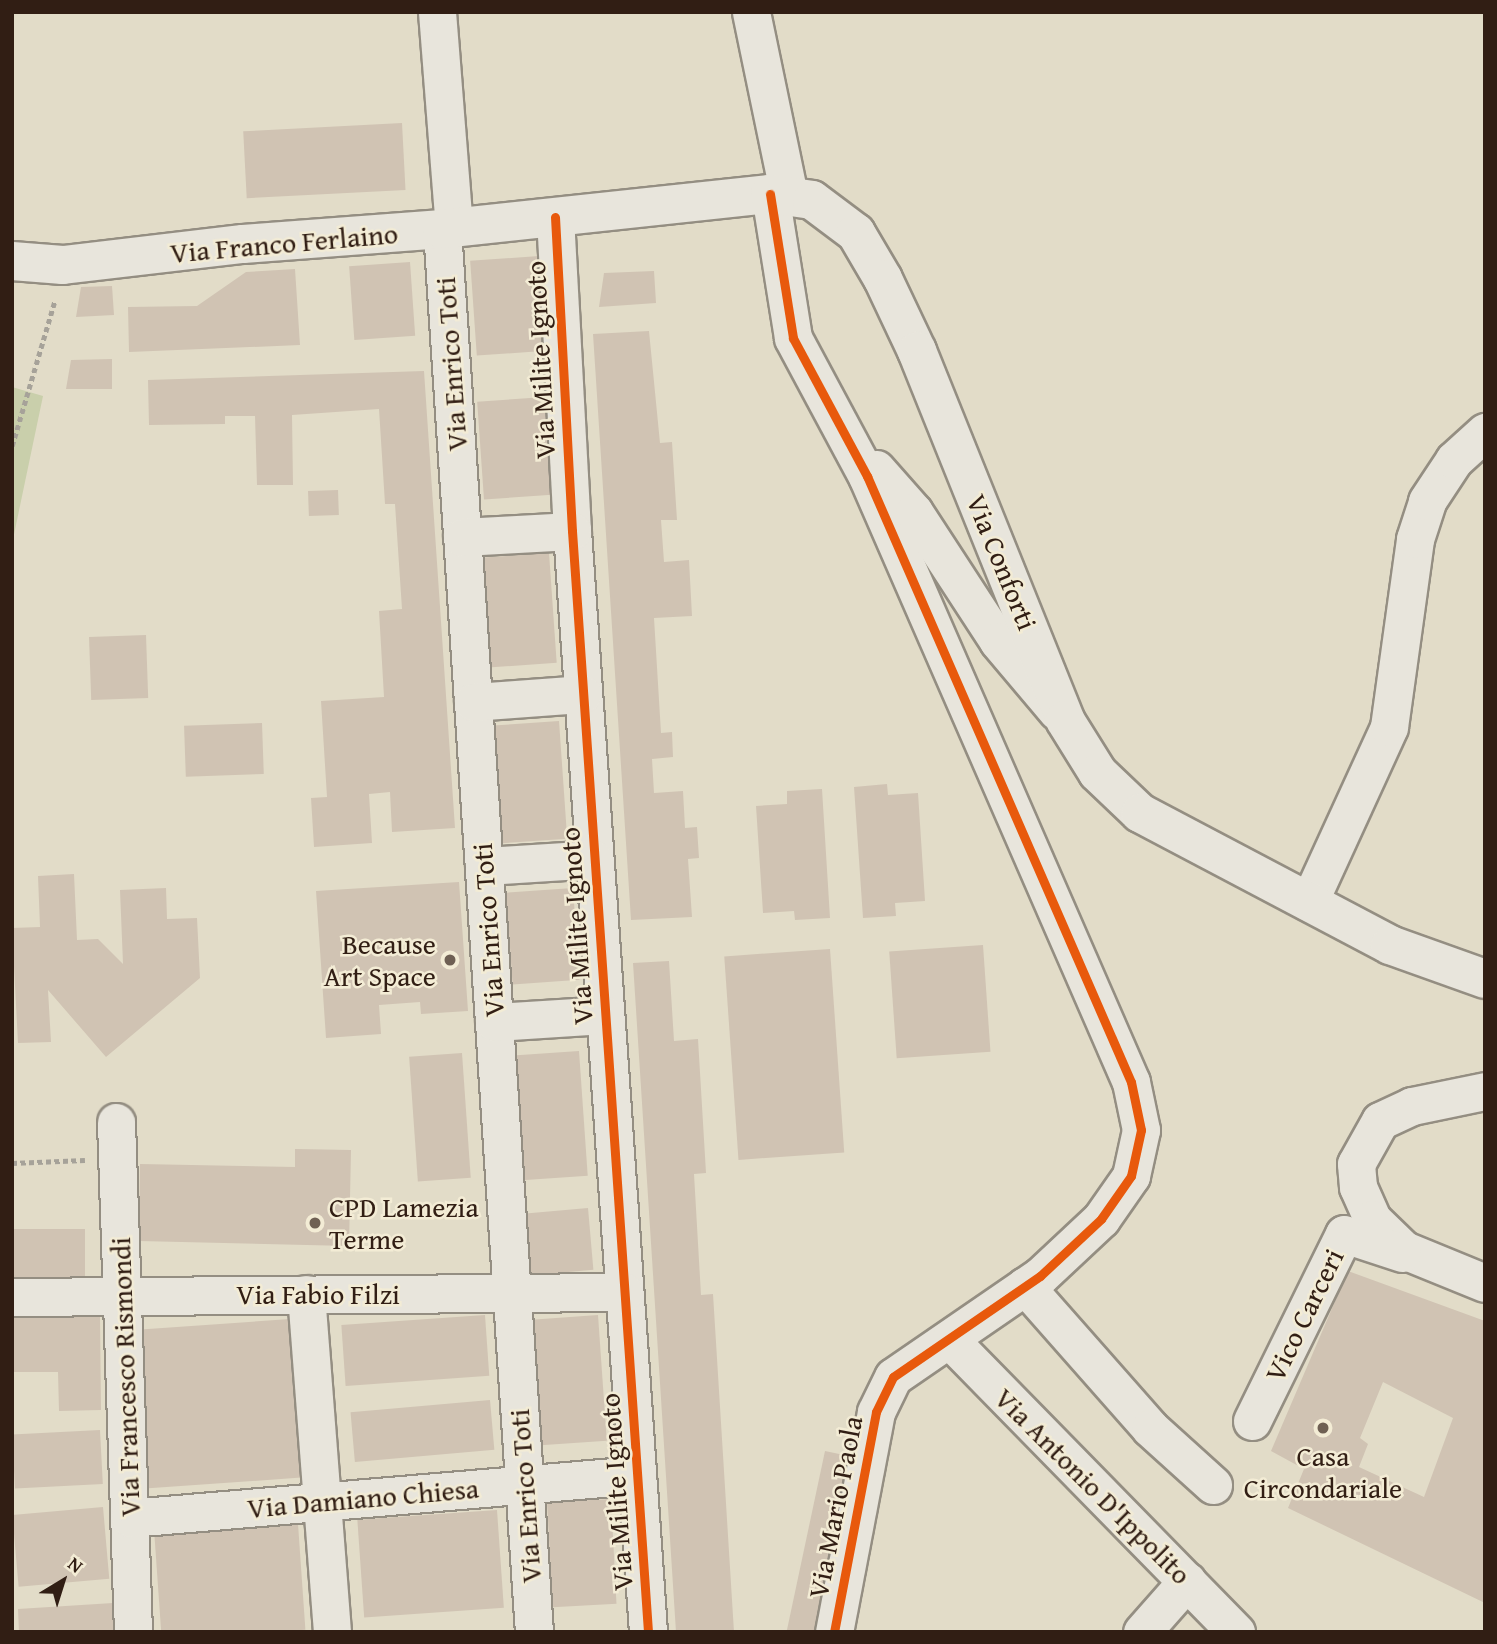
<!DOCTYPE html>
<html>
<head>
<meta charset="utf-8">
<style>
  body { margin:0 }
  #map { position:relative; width:1497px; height:1644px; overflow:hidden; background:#e2dcc8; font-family:"Gentium Book Plus",serif }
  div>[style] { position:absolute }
  .green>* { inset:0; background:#c9cfab }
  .building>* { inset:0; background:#d0c3b3; transform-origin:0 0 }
  .path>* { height:4.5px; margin-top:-2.25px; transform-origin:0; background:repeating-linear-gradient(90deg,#a6a299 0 5px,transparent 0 8.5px) }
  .roads { filter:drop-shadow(2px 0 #948e82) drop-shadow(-2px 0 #948e82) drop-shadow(0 2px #948e82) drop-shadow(0 -2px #948e82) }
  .minor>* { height:37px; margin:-18.5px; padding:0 18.5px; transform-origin:18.5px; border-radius:18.5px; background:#e8e5dc }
  .secondary>* { height:38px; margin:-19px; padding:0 19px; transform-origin:19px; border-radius:19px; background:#e8e5dc }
  .cycleway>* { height:9px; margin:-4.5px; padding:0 4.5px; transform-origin:4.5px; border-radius:4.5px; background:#e8590c }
  .dots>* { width:19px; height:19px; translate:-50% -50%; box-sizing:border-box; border:4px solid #f3ecd5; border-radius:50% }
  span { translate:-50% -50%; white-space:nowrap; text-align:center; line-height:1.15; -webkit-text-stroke:5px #f3ecd5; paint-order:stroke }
  .street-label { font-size:28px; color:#311e14 }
  .poi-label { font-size:28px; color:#311e14 }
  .right { translate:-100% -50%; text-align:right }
  .left { translate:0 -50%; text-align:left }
  .frame { position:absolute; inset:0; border:14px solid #311e14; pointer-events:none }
  .north { position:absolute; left:28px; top:1546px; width:70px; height:70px; -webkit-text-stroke:5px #f3ecd5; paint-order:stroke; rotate:38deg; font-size:19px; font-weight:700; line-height:28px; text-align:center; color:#311e14 }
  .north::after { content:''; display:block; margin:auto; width:24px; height:32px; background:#311e14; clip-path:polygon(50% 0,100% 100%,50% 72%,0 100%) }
</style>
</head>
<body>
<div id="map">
  <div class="green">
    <div style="clip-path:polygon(12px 387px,43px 396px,12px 544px)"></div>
  </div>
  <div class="building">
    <div style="left:402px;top:123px;width:67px;height:159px;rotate:87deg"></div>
    <div style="left:539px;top:256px;width:95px;height:69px;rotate:86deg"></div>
    <div style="left:410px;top:262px;width:74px;height:61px;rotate:86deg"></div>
    <div style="clip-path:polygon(295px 269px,300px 345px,129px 352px,128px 307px,197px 306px,246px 272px)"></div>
    <div style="clip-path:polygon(654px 271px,656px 303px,599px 307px,604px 273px)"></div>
    <div style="clip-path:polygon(112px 286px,114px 315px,76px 317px,81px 287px)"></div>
    <div style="clip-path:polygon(649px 331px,660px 443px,672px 442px,677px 520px,661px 520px,664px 562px,689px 560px,692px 616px,654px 618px,661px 733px,672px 732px,673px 757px,652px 759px,654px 793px,683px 791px,685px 828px,697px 827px,699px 858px,688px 859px,692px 917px,631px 920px,593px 334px)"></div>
    <div style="clip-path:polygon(112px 359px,112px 389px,66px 389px,71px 360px)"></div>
    <div style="clip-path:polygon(424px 371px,455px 828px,392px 832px,390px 792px,369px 794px,372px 843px,314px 847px,311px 798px,327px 797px,321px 701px,384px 697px,379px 611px,402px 609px,395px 504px,385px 504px,379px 409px,292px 415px,293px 485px,257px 485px,255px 416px,225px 416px,225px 424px,149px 425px,148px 380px)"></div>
    <div style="left:545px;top:397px;width:98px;height:68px;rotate:86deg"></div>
    <div style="left:338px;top:490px;width:25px;height:30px;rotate:88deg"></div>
    <div style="left:549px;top:553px;width:110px;height:69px;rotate:86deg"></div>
    <div style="left:146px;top:635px;width:63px;height:57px;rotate:88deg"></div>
    <div style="left:559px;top:721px;width:118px;height:66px;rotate:86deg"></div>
    <div style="left:262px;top:723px;width:51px;height:78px;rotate:88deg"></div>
    <div style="clip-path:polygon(887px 784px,888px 795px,918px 793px,925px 901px,895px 903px,896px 916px,863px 918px,854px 787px)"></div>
    <div style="clip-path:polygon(822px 789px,830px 918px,795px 920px,794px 911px,763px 913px,756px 806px,787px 804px,787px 791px)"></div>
    <div style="clip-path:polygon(74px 874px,77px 940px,98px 939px,123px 964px,120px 890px,166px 888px,167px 919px,197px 918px,200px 978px,106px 1057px,48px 990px,51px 1042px,18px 1043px,12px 928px,40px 927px,38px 876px)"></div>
    <div style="clip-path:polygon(459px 882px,468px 1011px,421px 1014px,420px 1002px,379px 1005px,381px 1034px,326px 1038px,316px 891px)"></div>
    <div style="left:573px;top:888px;width:92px;height:67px;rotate:86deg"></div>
    <div style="left:983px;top:945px;width:107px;height:94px;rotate:86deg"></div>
    <div style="left:830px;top:949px;width:204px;height:106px;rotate:86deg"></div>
    <div style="clip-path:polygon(669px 961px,674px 1041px,698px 1039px,706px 1173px,694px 1174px,701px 1295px,713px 1294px,734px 1632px,676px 1632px,633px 963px)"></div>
    <div style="left:579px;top:1051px;width:125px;height:66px;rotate:86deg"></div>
    <div style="left:462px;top:1053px;width:125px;height:53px;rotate:86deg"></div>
    <div style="clip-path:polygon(295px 1149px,351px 1150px,349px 1246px,139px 1241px,140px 1164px,295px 1167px)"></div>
    <div style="left:588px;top:1208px;width:62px;height:68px;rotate:85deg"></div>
    <div style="left:85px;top:1229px;width:48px;height:73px;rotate:90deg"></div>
    <div style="clip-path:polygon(evenodd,1348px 1271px,1485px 1321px,1485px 1603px,1288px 1508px,1304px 1469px,1271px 1451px,1348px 1271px,1383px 1382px,1453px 1418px,1424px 1497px,1359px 1467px,1368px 1444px,1360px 1438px,1383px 1382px)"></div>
    <div style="left:485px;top:1315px;width:61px;height:144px;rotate:86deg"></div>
    <div style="left:598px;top:1315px;width:126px;height:70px;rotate:86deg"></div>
    <div style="clip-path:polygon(12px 1317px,100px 1317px,101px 1410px,59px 1411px,58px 1372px,12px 1372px)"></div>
    <div style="left:290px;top:1319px;width:159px;height:153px;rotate:86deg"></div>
    <div style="left:490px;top:1400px;width:50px;height:140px;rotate:85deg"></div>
    <div style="left:100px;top:1430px;width:54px;height:88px;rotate:87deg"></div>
    <div style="left:825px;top:1451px;width:34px;height:185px;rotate:12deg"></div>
    <div style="left:611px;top:1499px;width:105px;height:64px;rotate:87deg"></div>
    <div style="left:103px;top:1507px;width:72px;height:91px;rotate:85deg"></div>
    <div style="left:497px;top:1510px;width:98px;height:140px;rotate:86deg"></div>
    <div style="left:298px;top:1524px;width:106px;height:144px;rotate:86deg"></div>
    <div style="clip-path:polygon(113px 1603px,115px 1632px,19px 1632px,18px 1609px)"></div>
  </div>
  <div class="path">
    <div style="left:12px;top:446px;width:152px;rotate:-73.6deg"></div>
    <div style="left:12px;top:1163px;width:73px;rotate:-2.4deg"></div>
  </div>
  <div class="roads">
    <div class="minor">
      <div style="left:437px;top:12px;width:216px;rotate:85.5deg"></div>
      <div style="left:751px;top:12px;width:187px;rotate:78.3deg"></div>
      <div style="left:770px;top:194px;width:146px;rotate:80.9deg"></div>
      <div style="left:793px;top:338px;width:157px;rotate:61.8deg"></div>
      <div style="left:867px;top:476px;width:661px;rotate:66.46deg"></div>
      <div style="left:1131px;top:1082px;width:49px;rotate:78.2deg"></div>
      <div style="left:1141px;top:1130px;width:47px;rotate:102.3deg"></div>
      <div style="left:1131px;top:1176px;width:52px;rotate:124.9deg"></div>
      <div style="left:1101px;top:1219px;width:83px;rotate:136.9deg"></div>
      <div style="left:1040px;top:1276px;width:178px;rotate:145.5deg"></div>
      <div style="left:893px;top:1377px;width:39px;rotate:116deg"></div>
      <div style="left:876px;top:1412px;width:224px;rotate:100.8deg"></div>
      <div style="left:555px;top:217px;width:314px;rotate:86.9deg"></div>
      <div style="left:572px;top:531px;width:1104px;rotate:86.05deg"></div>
      <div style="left:442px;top:229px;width:1406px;rotate:86.25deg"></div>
      <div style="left:876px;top:469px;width:57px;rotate:48.5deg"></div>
      <div style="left:914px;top:512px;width:154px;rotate:56.9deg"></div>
      <div style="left:998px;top:641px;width:92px;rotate:49.9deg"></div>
      <div style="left:462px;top:537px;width:110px;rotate:-3.1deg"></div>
      <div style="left:473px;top:702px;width:110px;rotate:-4.2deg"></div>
      <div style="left:484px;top:866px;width:110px;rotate:-3.6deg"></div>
      <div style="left:1309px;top:902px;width:192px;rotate:-65.4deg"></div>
      <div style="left:1389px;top:727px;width:190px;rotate:-82.1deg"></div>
      <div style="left:1415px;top:539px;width:40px;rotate:-72deg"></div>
      <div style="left:1427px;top:501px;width:49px;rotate:-56.6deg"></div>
      <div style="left:1454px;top:460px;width:42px;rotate:-42.1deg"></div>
      <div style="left:494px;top:1022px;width:111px;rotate:-3.6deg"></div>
      <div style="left:1485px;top:1091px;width:75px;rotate:168.4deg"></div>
      <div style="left:1412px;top:1106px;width:35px;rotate:155deg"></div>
      <div style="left:1380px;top:1121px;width:49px;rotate:119.2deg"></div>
      <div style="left:1356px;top:1164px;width:23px;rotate:85deg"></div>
      <div style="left:1358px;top:1187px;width:35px;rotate:66deg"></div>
      <div style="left:1372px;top:1219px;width:45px;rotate:44.1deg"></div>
      <div style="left:1404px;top:1250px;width:87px;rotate:22.2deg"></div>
      <div style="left:116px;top:1122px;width:510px;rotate:88.09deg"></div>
      <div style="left:1025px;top:1286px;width:189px;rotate:48.6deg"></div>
      <div style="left:1150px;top:1428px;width:85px;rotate:42.1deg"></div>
      <div style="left:306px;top:1294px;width:339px;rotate:85.6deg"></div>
      <div style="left:12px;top:1297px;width:612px;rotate:-0.47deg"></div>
      <div style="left:950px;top:1340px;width:409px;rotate:45.6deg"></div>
      <div style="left:1252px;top:1421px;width:208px;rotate:-63.8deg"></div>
      <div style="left:1344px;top:1234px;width:61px;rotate:18.1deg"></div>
      <div style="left:130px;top:1518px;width:509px;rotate:-4.85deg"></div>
      <div style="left:1142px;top:1632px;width:68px;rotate:-48.6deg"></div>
    </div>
    <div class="secondary">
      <div style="left:12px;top:261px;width:51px;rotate:4.5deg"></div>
      <div style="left:63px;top:265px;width:181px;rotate:-6.7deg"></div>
      <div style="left:243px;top:244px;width:200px;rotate:-4.3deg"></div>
      <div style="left:442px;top:229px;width:330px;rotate:-6.1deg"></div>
      <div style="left:770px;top:194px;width:42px;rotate:8.1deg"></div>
      <div style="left:812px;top:200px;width:55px;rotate:36.9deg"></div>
      <div style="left:856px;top:233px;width:53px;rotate:59.6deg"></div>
      <div style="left:883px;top:279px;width:80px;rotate:64.7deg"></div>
      <div style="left:917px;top:351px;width:398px;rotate:68.1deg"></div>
      <div style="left:1065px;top:720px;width:62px;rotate:58.1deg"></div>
      <div style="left:1098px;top:773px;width:58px;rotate:43.6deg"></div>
      <div style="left:1140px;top:813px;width:283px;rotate:27.8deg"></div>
      <div style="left:1390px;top:945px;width:101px;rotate:19.7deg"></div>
    </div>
  </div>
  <div class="cycleway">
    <div style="left:770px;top:194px;width:146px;rotate:80.9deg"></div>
    <div style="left:793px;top:338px;width:157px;rotate:61.8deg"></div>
    <div style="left:867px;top:476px;width:661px;rotate:66.46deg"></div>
    <div style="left:1131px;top:1082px;width:49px;rotate:78.2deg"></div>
    <div style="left:1141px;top:1130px;width:47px;rotate:102.3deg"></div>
    <div style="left:1131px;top:1176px;width:52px;rotate:124.9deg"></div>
    <div style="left:1101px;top:1219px;width:83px;rotate:136.9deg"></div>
    <div style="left:1040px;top:1276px;width:178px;rotate:145.5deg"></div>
    <div style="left:893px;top:1377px;width:39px;rotate:116deg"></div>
    <div style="left:876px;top:1412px;width:224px;rotate:100.8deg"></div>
    <div style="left:555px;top:217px;width:314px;rotate:86.9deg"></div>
    <div style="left:572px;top:531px;width:1104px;rotate:86.05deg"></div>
  </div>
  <div class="dots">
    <div style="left:450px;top:960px;background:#6f6053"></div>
    <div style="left:315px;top:1223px;background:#6f6053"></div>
    <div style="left:1323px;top:1428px;background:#6f6053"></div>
  </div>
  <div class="street-label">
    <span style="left:284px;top:243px;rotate:-5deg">Via Franco Ferlaino</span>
    <span style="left:540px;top:360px;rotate:-93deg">Via Milite Ignoto</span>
    <span style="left:451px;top:364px;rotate:-94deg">Via Enrico Toti</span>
    <span style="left:1002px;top:562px;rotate:68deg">Via Conforti</span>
    <span style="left:576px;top:926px;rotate:-94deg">Via Milite Ignoto</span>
    <span style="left:488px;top:930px;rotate:-94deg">Via Enrico Toti</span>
    <span style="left:318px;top:1294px">Via Fabio Filzi</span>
    <span style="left:1304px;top:1315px;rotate:-64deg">Vico Carceri</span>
    <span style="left:125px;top:1377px;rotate:-92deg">Via Francesco Rismondi</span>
    <span style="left:1093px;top:1486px;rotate:45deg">Via Antonio D'Ippolito</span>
    <span style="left:616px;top:1492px;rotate:-94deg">Via Milite Ignoto</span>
    <span style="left:525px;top:1496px;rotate:-94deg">Via Enrico Toti</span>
    <span style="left:363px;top:1498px;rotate:-5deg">Via Damiano Chiesa</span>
    <span style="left:835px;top:1507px;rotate:-79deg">Via Mario Paola</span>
  </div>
  <div class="poi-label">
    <span class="right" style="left:436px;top:960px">Because<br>Art Space</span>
    <span class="left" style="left:329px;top:1223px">CPD Lamezia<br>Terme</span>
    <span style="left:1323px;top:1472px">Casa<br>Circondariale</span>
  </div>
  <div class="frame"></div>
  <div class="north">N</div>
</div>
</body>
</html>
